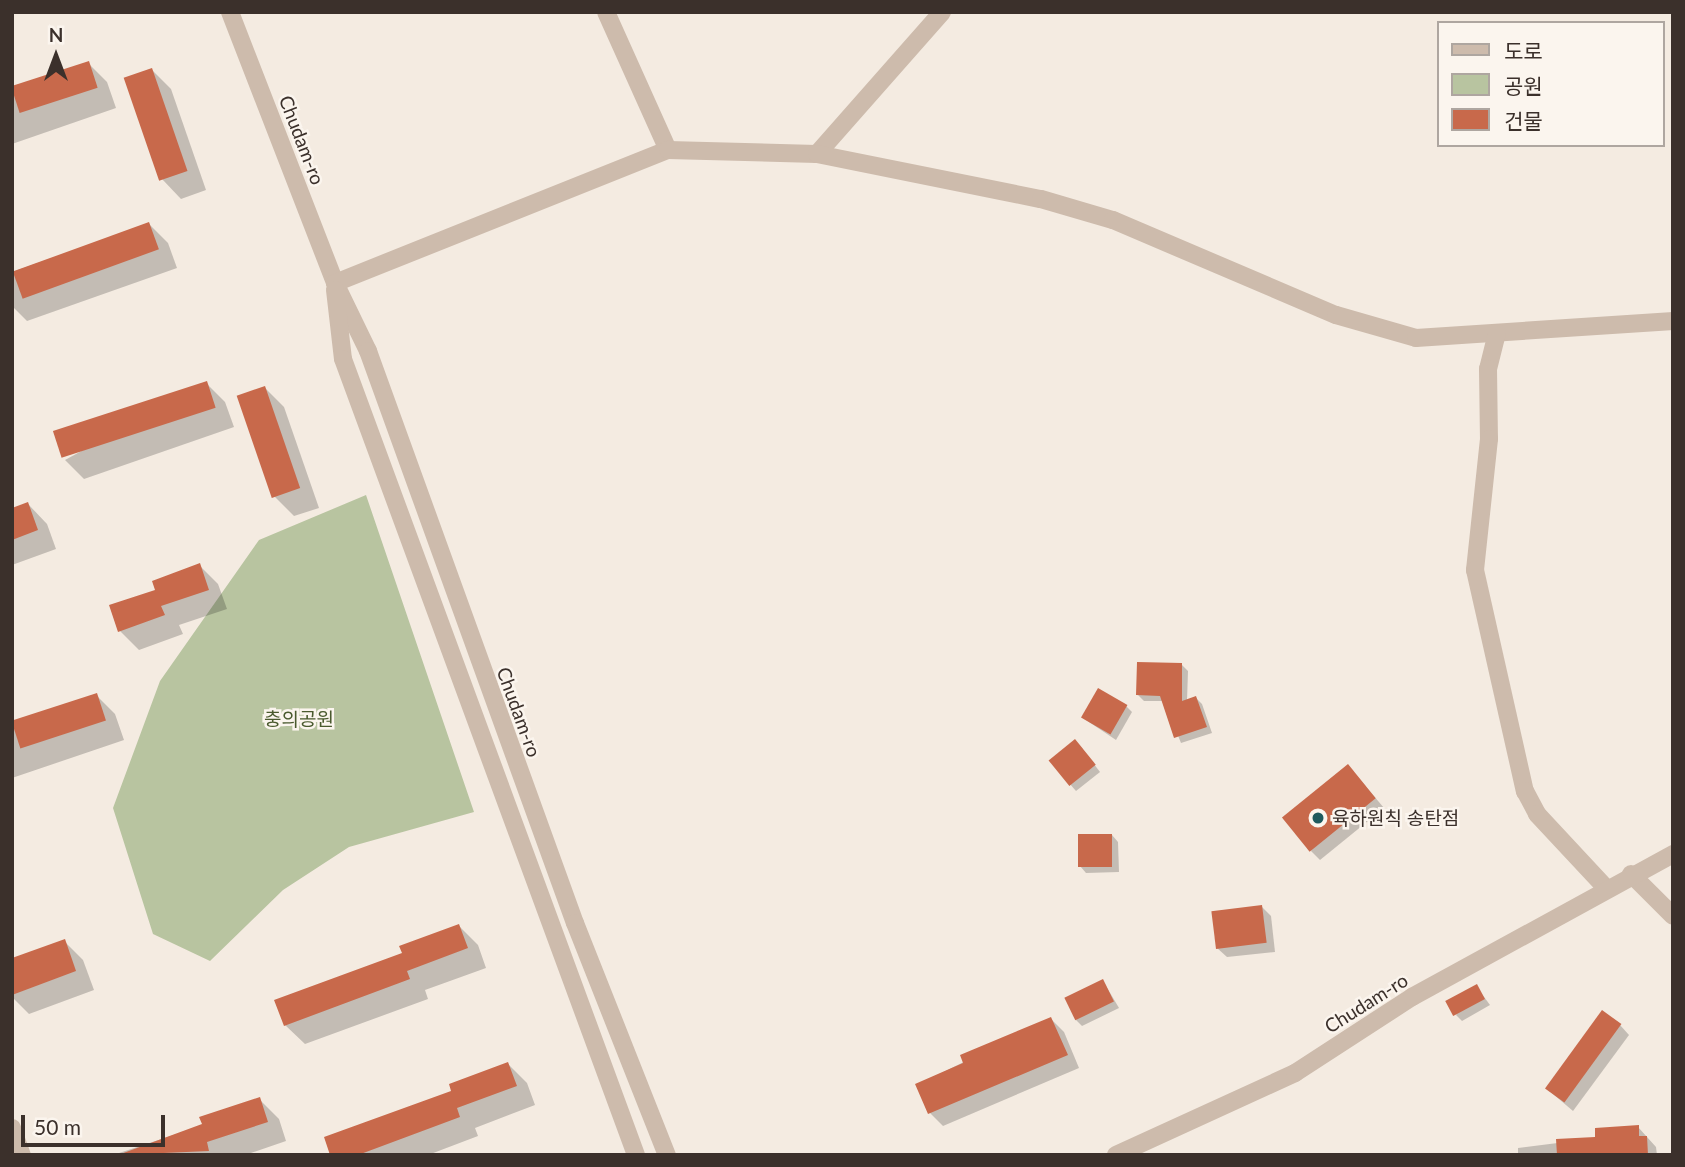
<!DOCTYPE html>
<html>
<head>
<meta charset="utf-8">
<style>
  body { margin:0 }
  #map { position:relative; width:1685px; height:1167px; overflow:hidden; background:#f4ebe1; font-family:Lato,"Noto Sans KR",sans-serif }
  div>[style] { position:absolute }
  .green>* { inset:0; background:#b8c4a0 }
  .shadow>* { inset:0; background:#0003 }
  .building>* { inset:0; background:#c8694b; transform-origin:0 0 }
  .minor>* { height:18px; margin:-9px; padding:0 9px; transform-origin:9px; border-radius:9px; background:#cdbbac }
  .dots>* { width:19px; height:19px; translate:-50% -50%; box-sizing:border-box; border:4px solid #fbf5ee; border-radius:50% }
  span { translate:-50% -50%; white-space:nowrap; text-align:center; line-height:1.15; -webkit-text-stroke:5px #fbf5ee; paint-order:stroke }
  .street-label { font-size:19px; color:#3b302b }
  .park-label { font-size:19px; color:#4a5a2e }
  .poi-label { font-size:19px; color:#3b302b }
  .left { translate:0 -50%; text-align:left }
  .frame { position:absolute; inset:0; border:14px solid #3b302b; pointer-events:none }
  .legend { position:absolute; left:1437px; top:21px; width:228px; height:126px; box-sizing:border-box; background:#fbf5ee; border:2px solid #aea6a0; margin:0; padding:9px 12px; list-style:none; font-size:21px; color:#3b302b }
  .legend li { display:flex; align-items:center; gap:14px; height:35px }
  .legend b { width:35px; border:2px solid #aea6a0 }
  .north { position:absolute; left:21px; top:21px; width:70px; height:70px; -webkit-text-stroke:5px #fbf5ee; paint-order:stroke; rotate:0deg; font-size:19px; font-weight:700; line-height:28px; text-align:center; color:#3b302b }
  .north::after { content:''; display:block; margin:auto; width:24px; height:32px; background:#3b302b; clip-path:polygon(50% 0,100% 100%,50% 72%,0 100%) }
  .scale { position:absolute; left:21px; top:1115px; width:144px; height:32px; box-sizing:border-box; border:4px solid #3b302b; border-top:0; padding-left:9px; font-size:21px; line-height:24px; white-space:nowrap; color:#3b302b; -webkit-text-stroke:5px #fbf5ee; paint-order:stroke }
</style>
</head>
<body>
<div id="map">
  <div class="green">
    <div style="clip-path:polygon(366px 495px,474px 812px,349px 847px,283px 890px,210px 961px,153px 934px,113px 808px,160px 681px,259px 540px)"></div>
  </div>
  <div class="shadow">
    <div style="clip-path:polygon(88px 63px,107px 82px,116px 108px,12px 144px,12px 90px)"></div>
    <div style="clip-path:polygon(152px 70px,171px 89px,206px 190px,181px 199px,162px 179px)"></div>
    <div style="clip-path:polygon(149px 224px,168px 243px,177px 268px,27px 321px,12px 306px,12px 272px)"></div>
    <div style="clip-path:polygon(206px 383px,225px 402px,234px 427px,84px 479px,65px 460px)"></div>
    <div style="clip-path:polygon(265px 388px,284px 407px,319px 508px,294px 516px,275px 497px)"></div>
    <div style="clip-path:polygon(28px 504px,47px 524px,56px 549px,12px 565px,12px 511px)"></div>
    <div style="clip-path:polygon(199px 565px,218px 584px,227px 609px,179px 625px,183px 634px,139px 650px,120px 631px,157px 591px)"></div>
    <div style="clip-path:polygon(1182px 665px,1188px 671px,1187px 701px,1196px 698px,1202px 704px,1212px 733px,1181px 743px,1164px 701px,1144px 701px,1138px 695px)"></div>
    <div style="clip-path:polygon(96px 695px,115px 714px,124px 740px,12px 778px,12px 782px,12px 724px)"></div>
    <div style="clip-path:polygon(1126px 706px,1132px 712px,1116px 740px,1083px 718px)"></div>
    <div style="clip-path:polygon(1081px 747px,1100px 772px,1076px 791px,1050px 761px)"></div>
    <div style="clip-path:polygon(1357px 776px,1384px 808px,1320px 860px,1311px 851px)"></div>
    <div style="clip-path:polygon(1112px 835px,1118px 842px,1119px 872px,1086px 873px,1080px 866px)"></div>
    <div style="clip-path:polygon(1261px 906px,1271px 916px,1275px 952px,1227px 957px,1217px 948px)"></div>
    <div style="clip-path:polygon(459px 926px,478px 945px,486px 968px,425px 990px,428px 999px,305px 1044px,285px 1025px)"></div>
    <div style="clip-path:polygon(64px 941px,83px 960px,94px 990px,29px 1014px,12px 997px,12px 960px)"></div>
    <div style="clip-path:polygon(1103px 981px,1119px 1008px,1082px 1026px,1076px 1020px)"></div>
    <div style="clip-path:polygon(1476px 986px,1490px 1005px,1462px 1021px,1456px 1015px)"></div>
    <div style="clip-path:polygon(1051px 1019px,1064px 1032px,1079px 1068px,943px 1126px,930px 1113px,917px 1085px)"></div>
    <div style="clip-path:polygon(1620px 1025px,1629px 1035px,1573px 1111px,1546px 1088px)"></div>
    <div style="clip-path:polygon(508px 1064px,527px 1083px,535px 1105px,475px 1128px,478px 1136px,428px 1155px,332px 1155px)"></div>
    <div style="clip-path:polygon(259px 1099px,279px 1119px,286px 1141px,245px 1155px,113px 1155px,204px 1125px)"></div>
    <div style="clip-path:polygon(1638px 1127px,1656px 1147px,1657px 1155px,1518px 1155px,1518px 1148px,1597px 1138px)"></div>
  </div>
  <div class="building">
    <div style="left:89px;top:61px;width:28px;height:82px;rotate:72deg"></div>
    <div style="left:152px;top:68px;width:109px;height:30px;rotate:71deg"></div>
    <div style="left:149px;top:222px;width:29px;height:145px;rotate:70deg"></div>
    <div style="left:207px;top:381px;width:28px;height:162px;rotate:72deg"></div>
    <div style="left:265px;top:386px;width:108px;height:30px;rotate:71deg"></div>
    <div style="clip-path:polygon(28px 502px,38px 530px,12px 540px,12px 508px)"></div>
    <div style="clip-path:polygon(200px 563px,209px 590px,161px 606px,165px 615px,118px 632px,109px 605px,155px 590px,152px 581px)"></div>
    <div style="clip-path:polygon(1137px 662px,1182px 663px,1182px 701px,1196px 696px,1207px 727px,1174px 738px,1160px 696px,1136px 695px)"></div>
    <div style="left:1098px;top:688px;width:34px;height:34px;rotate:30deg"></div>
    <div style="left:97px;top:693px;width:29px;height:90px;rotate:72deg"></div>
    <div style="left:1075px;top:739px;width:33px;height:34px;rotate:51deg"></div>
    <div style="left:1348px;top:764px;width:44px;height:85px;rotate:51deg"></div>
    <div style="left:1078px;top:834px;width:34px;height:33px"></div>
    <div style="left:1262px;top:905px;width:38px;height:51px;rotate:83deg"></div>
    <div style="clip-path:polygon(459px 924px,468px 948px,407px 971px,410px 979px,284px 1026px,274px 1000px,402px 953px,399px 946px)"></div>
    <div style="clip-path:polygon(65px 939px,76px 971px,12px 995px,12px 958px)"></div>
    <div style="left:1103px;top:979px;width:25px;height:43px;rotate:64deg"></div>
    <div style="left:1477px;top:984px;width:17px;height:36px;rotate:62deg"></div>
    <div style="left:1602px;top:1010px;width:24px;height:97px;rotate:36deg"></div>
    <div style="clip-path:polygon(1051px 1017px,1068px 1055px,928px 1114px,915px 1084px,963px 1063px,960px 1055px)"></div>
    <div style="clip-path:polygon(508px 1062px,517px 1086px,457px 1108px,460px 1117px,358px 1155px,330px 1155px,324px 1137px,451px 1091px,449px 1084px)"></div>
    <div style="clip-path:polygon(260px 1097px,268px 1122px,207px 1142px,209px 1151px,118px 1155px,202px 1124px,199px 1117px)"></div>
    <div style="clip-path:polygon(1639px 1125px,1639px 1136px,1647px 1136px,1648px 1155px,1557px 1155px,1556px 1139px,1595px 1137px,1595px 1128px)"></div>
  </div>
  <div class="minor">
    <div style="left:230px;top:12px;width:291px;rotate:68.8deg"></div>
    <div style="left:335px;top:283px;width:76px;rotate:64.1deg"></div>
    <div style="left:368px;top:351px;width:608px;rotate:70.11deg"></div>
    <div style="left:575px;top:923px;width:250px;rotate:68.4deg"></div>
    <div style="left:606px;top:12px;width:151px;rotate:65.8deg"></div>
    <div style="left:817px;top:154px;width:189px;rotate:-48.6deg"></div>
    <div style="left:335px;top:283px;width:359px;rotate:-21.8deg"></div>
    <div style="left:668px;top:150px;width:149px;rotate:1.5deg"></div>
    <div style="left:817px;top:154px;width:228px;rotate:11.4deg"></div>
    <div style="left:1041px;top:199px;width:75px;rotate:16.3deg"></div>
    <div style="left:1113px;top:220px;width:242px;rotate:23.1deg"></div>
    <div style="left:1336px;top:315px;width:83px;rotate:16deg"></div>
    <div style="left:1416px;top:338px;width:258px;rotate:-3.8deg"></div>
    <div style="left:335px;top:290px;width:69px;rotate:83.4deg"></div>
    <div style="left:343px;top:359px;width:848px;rotate:69.79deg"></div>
    <div style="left:1497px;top:333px;width:37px;rotate:104deg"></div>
    <div style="left:1488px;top:369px;width:70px;rotate:89.2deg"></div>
    <div style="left:1489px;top:439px;width:132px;rotate:96.1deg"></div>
    <div style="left:1475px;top:570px;width:227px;rotate:77.3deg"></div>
    <div style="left:1525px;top:791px;width:26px;rotate:62deg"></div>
    <div style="left:1537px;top:814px;width:101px;rotate:47deg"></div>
    <div style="left:1631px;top:874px;width:59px;rotate:45deg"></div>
    <div style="left:12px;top:1128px;width:29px;rotate:70deg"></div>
    <div style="left:1116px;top:1155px;width:197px;rotate:-24.6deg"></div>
    <div style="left:1295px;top:1073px;width:140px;rotate:-33deg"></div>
    <div style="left:1412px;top:997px;width:298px;rotate:-28.7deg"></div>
  </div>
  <div class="dots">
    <div style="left:1318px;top:818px;background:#1f5a5e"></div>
  </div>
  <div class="street-label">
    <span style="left:302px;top:140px;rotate:69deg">Chudam-ro</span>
    <span style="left:519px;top:712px;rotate:70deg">Chudam-ro</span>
    <span style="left:1366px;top:1003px;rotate:-32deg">Chudam-ro</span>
  </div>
  <div class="park-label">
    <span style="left:299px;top:719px">충의공원</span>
  </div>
  <div class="poi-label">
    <span class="left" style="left:1332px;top:818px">육하원칙 송탄점</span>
  </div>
  <div class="frame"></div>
  <ul class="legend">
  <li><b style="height:9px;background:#cdbbac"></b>도로</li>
  <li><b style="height:19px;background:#b8c4a0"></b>공원</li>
  <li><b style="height:19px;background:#c8694b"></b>건물</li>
  </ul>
  <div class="north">N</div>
  <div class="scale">50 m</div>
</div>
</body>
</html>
